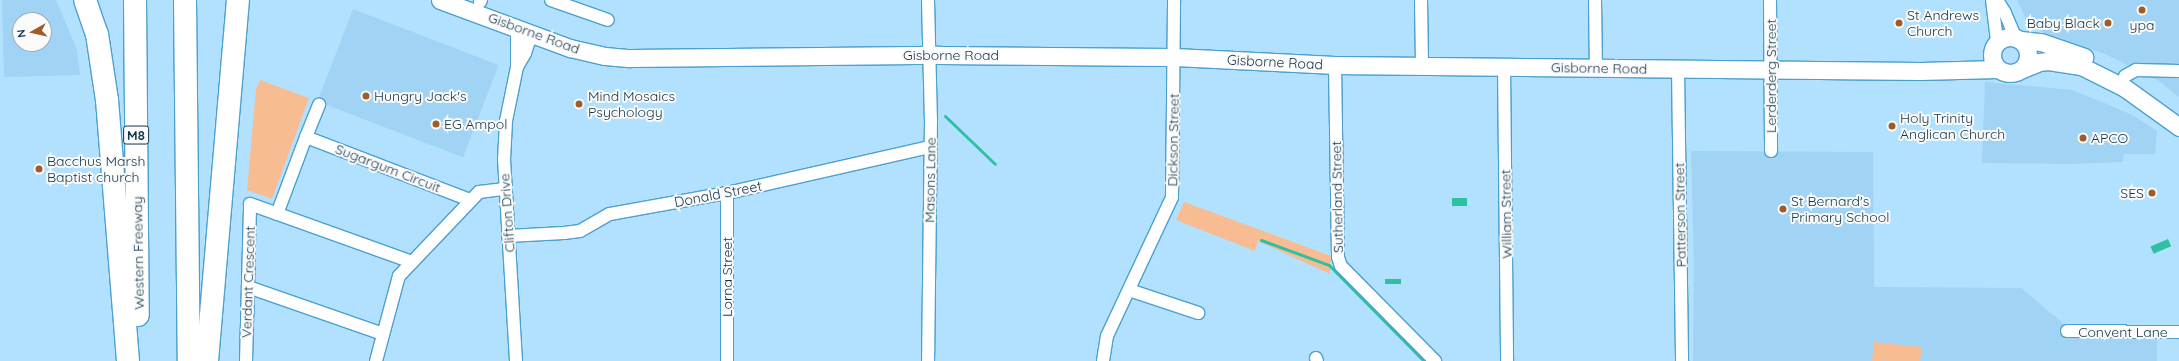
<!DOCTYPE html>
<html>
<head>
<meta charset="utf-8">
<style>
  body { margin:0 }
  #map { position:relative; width:2179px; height:361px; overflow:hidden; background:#b1e1fe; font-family:Quicksand,sans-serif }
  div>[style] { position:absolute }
  .built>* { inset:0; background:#a0d3f4; transform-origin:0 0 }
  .green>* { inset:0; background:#f8bc93 }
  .water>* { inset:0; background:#2fc0a3; transform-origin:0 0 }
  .stream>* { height:3px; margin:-1.5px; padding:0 1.5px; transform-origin:1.5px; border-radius:1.5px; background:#2fc0a3 }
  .roads { filter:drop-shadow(1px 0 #4ca0cf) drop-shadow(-1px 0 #4ca0cf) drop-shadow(0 1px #4ca0cf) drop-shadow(0 -1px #4ca0cf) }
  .street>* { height:12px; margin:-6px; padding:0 6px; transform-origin:6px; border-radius:6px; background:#fff }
  .secondary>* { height:17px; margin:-8.5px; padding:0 8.5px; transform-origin:8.5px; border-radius:8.5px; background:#fff }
  .secondary>.ring { margin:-8.5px; padding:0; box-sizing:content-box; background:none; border:17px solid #fff; border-radius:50% }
  .highway>* { height:22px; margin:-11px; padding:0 11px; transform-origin:11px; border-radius:11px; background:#fff }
  .dots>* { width:11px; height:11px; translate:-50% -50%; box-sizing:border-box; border:2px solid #fafafa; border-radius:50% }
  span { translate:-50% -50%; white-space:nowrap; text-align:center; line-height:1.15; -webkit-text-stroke:4px #fafafa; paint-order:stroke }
  .shield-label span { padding:1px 3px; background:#fafafa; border:1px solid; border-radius:3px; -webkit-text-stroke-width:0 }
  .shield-label { font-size:13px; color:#13374a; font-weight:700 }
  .poi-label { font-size:14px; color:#13374a }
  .left { translate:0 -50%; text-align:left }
  .right { translate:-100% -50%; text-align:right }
  .street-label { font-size:14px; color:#13374a }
  .north { position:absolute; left:12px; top:12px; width:40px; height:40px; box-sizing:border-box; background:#fafafa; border:1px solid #9eacb4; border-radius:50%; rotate:262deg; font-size:11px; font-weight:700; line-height:16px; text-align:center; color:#13374a }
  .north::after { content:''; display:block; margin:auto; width:14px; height:18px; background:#9e5c29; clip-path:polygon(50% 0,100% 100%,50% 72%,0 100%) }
</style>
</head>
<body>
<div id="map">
  <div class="built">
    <div style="clip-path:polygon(evenodd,2px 0,56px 0,77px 50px,80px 75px,4px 77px,2px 0,20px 20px,44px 20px,44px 44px,20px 44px,20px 20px)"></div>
    <div style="clip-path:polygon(2017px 0,2179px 0,2179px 97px,2159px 81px,2105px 54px,2044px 33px,2027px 22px)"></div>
    <div style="left:353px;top:9px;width:156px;height:99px;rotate:21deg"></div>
    <div style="clip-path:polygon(1985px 82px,2072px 90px,2105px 103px,2134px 116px,2157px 131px,2155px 154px,2124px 154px,2123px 162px,2069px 164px,1982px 163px)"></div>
    <div style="clip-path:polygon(1691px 151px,1873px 152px,1874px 287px,2021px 288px,2064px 324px,2065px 333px,2157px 340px,2157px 361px,1693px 361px,1694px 266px)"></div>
  </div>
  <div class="green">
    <div style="clip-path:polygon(260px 80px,309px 98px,272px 199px,247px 190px,256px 89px)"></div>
    <div style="clip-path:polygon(1184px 202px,1331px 256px,1330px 274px,1258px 241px,1255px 251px,1176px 220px)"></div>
    <div style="clip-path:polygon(1874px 342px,1922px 347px,1920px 361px,1872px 361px)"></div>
  </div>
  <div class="water">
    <div style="left:1452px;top:198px;width:15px;height:8px"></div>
    <div style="left:2168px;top:239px;width:8px;height:19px;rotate:67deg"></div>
    <div style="left:1385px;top:279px;width:16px;height:5px"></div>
  </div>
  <div class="stream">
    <div style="left:945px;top:116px;width:69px;rotate:43.8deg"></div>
    <div style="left:1261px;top:240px;width:72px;rotate:20.2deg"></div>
    <div style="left:1329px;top:265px;width:135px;rotate:45.3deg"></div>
  </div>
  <div class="roads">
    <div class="street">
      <div style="left:551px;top:0;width:60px;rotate:19.3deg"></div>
      <div style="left:928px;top:0;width:120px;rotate:88.6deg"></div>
      <div style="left:931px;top:120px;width:241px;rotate:90.7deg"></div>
      <div style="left:1421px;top:0;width:66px;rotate:89.1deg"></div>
      <div style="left:1595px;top:0;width:68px;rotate:89.2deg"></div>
      <div style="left:1770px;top:0;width:151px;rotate:89.6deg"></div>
      <div style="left:1992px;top:0;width:41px;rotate:83deg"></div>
      <div style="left:1997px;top:0;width:15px;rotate:58deg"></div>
      <div style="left:2005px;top:13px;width:26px;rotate:67deg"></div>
      <div style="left:480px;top:2px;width:2px;rotate:-63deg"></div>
      <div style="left:1335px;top:65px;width:192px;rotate:89.1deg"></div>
      <div style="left:1338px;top:257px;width:9px;rotate:72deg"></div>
      <div style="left:1341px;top:266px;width:134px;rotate:45.3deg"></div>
      <div style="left:517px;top:67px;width:16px;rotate:-60deg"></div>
      <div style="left:525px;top:53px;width:21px;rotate:-71deg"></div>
      <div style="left:1504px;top:67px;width:294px;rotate:89.4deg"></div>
      <div style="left:1678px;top:69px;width:292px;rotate:89.2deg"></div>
      <div style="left:2125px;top:76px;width:13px;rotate:-29deg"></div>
      <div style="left:2136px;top:70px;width:43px;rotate:1.3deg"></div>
      <div style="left:306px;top:137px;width:35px;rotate:-68deg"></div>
      <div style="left:727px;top:193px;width:168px;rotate:90deg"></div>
      <div style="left:277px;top:214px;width:82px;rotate:-69.4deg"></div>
      <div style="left:306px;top:137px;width:176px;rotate:21deg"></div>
      <div style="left:508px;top:236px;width:56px;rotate:-3.1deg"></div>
      <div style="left:564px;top:233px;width:16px;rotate:-7deg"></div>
      <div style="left:580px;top:231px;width:34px;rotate:-30deg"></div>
      <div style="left:610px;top:214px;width:119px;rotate:-10.2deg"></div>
      <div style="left:727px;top:193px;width:208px;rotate:-12.8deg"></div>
      <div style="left:248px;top:287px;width:143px;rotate:19.2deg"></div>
      <div style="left:1129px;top:290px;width:73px;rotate:18.4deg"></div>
      <div style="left:2067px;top:331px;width:112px;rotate:0.5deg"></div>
      <div style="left:1316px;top:358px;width:3px;rotate:72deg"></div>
      <div style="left:246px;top:361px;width:157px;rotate:-88.5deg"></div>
      <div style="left:250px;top:204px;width:172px;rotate:19.7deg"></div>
      <div style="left:376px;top:361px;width:88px;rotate:-74.9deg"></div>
      <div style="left:399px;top:276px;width:116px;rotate:-46.4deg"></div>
      <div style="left:479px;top:192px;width:26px;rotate:-7deg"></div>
      <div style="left:516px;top:361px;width:201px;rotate:-93.4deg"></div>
      <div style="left:504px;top:160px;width:39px;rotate:-87deg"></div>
      <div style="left:506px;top:121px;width:55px;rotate:-78.5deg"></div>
      <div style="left:517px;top:67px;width:40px;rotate:-90deg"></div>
      <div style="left:1103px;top:361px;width:25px;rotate:-81deg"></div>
      <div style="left:1107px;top:336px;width:153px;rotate:-64.9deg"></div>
      <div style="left:1172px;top:197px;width:197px;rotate:-89.4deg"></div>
    </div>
    <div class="secondary">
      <div style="left:440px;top:0;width:139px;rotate:20.3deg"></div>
      <div style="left:570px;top:48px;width:36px;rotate:13deg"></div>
      <div style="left:605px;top:56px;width:25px;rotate:5deg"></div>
      <div style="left:630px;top:58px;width:310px;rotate:-0.6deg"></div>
      <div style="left:940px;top:55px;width:235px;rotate:0.5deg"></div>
      <div style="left:1175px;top:57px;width:160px;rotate:2.9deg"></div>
      <div style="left:1335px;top:65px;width:585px;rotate:0.59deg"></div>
      <div style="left:1920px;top:71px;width:78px;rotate:-1.5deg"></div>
      <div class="ring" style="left:1992px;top:37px;width:19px;height:19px"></div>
      <div style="left:2021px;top:40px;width:20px;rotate:6deg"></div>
      <div style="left:2041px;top:42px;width:46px;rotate:19.2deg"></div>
      <div style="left:2022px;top:69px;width:18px;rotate:-22deg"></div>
      <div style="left:2039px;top:62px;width:9px;rotate:-6deg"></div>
      <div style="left:2048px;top:61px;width:33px;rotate:9deg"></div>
      <div style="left:2081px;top:66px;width:49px;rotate:26.6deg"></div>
      <div style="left:2125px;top:88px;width:67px;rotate:35.8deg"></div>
    </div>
    <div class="highway">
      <div style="left:85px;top:0;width:36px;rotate:71deg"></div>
      <div style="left:97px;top:34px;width:67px;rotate:81.4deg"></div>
      <div style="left:107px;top:100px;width:262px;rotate:85.4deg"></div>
      <div style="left:135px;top:0;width:315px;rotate:89.5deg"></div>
      <div style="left:185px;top:0;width:361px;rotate:89.4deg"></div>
      <div style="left:207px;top:361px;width:362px;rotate:-85.1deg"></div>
    </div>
  </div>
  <div class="dots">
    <div style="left:2142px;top:10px;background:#9e5c29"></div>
    <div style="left:1899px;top:23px;background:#9e5c29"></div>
    <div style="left:2108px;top:23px;background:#9e5c29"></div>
    <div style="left:366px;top:96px;background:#9e5c29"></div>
    <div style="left:579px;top:104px;background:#9e5c29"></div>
    <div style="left:436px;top:124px;background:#9e5c29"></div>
    <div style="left:1892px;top:126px;background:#9e5c29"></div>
    <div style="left:2083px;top:138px;background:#9e5c29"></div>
    <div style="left:39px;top:169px;background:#9e5c29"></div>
    <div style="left:2152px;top:193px;background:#9e5c29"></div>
    <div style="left:1783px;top:209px;background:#9e5c29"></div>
  </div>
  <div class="shield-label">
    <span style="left:136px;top:135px">M8</span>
  </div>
  <div class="poi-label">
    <span class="left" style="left:1907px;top:23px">St Andrews<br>Church</span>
    <span class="right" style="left:2100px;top:23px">Baby Black</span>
    <span style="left:2142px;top:25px">ypa</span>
    <span class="left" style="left:374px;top:96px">Hungry Jack's</span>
    <span class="left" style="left:588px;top:104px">Mind Mosaics<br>Psychology</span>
    <span class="left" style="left:1900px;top:126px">Holy Trinity<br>Anglican Church</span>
    <span class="left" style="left:444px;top:124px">EG Ampol</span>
    <span class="left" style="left:2091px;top:138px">APCO</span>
    <span class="left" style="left:47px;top:169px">Bacchus Marsh<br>Baptist church</span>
    <span class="right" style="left:2144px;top:193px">SES</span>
    <span class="left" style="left:1791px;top:209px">St Bernard's<br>Primary School</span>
  </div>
  <div class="street-label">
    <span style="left:534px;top:33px;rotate:20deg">Gisborne Road</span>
    <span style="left:951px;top:55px">Gisborne Road</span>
    <span style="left:1275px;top:62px;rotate:3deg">Gisborne Road</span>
    <span style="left:1599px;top:68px;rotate:1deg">Gisborne Road</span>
    <span style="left:1771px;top:76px;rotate:-90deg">Lerderderg Street</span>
    <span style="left:1173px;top:140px;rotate:-89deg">Dickson Street</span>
    <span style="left:388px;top:168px;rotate:21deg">Sugargum Circuit</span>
    <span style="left:930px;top:180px;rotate:-89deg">Masons Lane</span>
    <span style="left:718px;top:194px;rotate:-11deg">Donald Street</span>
    <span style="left:1337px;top:197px;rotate:-91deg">Sutherland Street</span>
    <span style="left:507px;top:213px;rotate:-94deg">Clifton Drive</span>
    <span style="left:1506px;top:214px;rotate:-91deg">William Street</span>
    <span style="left:1680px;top:215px;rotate:-91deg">Patterson Street</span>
    <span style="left:138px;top:253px;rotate:-91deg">Western Freeway</span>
    <span style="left:727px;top:277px;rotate:-90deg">Lorna Street</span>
    <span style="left:248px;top:282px;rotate:-88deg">Verdant Crescent</span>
    <span style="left:2123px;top:332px">Convent Lane</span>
  </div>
  <div class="north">N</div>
</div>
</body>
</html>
